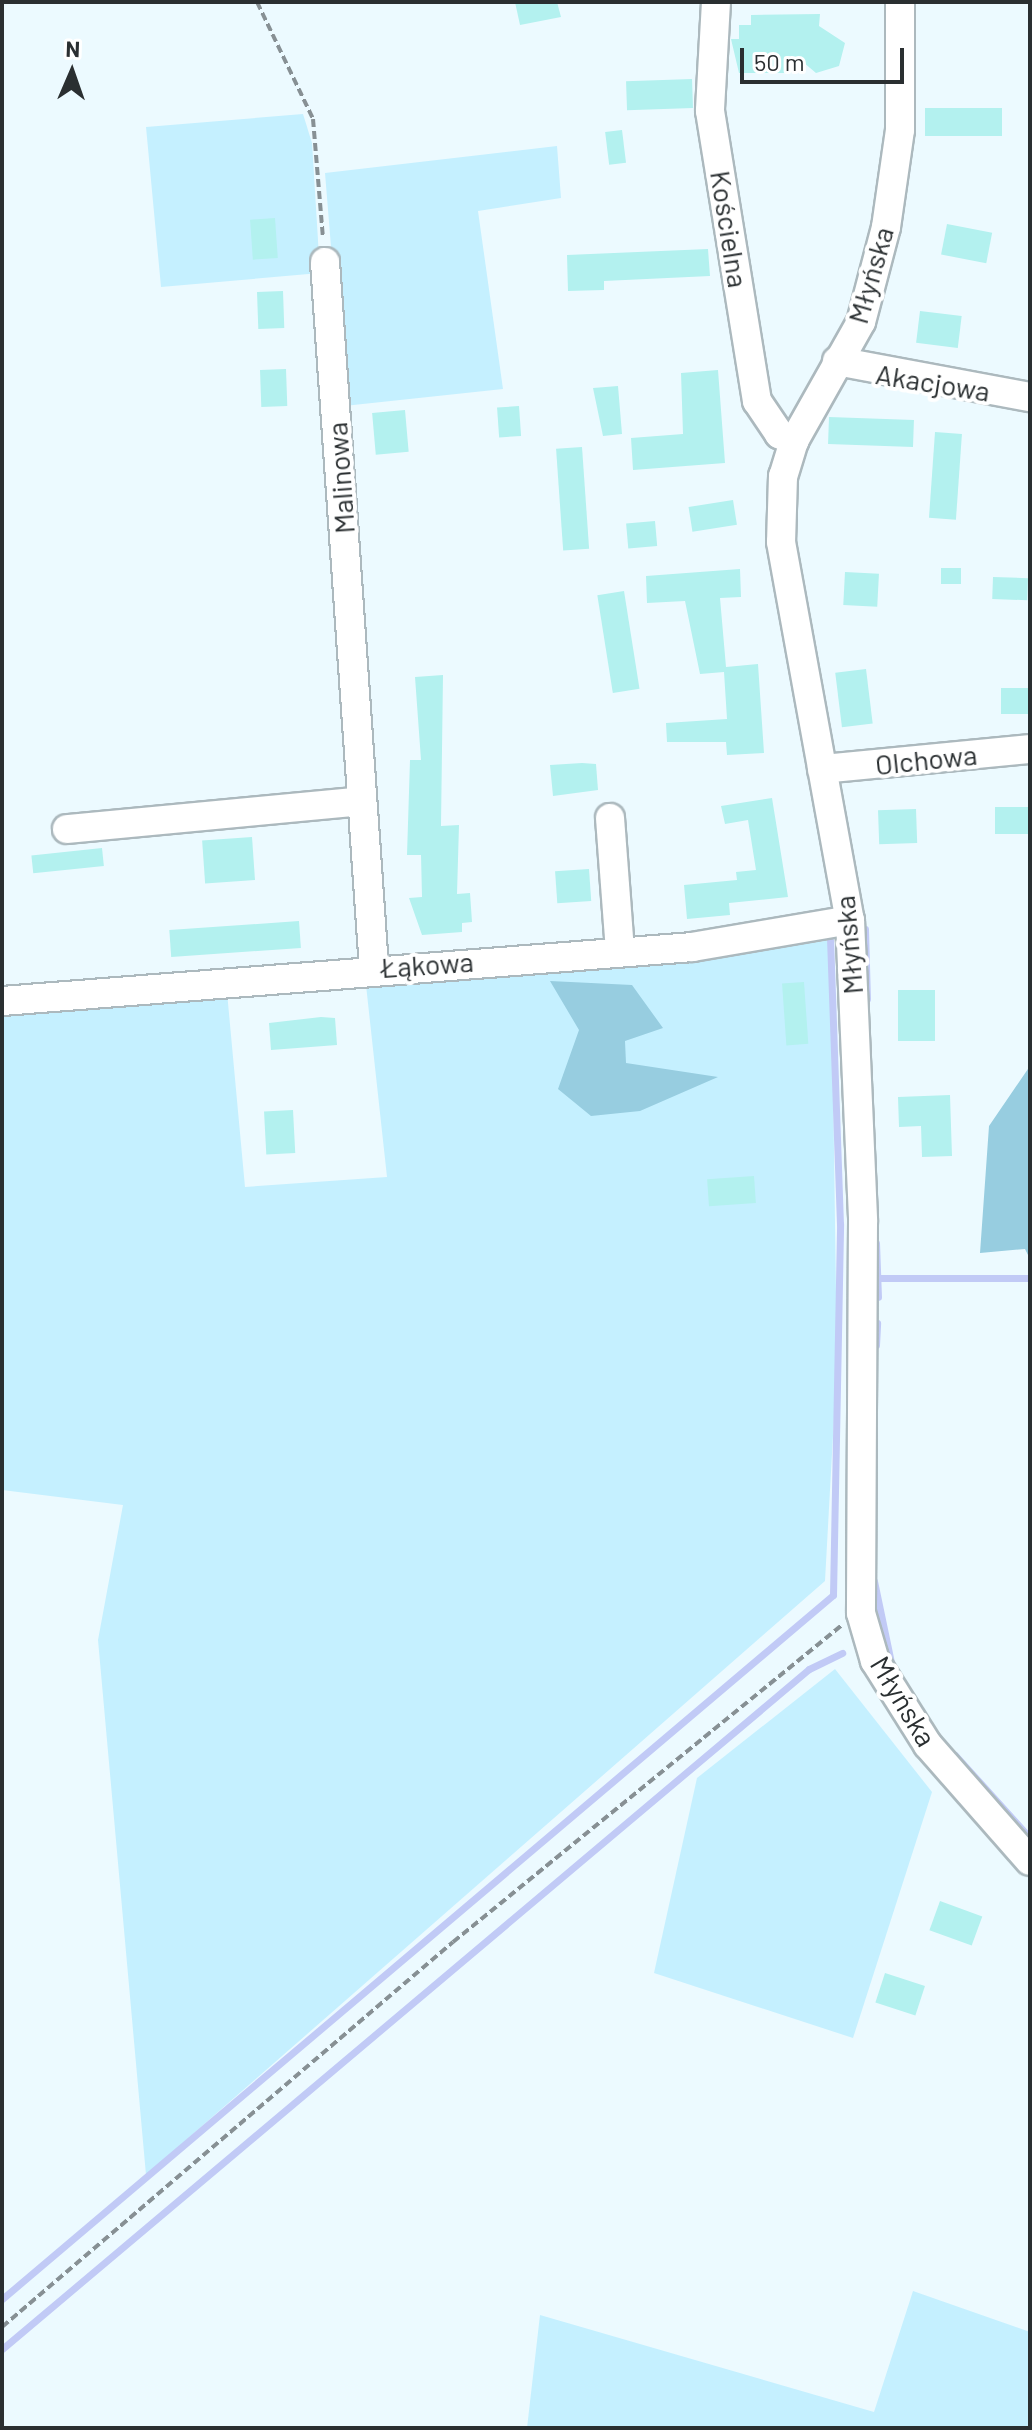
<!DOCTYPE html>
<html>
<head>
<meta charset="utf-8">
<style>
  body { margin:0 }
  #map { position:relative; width:1032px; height:2430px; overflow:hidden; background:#ecfaff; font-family:Barlow,sans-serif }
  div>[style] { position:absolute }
  .green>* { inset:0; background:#c5f0ff }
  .forest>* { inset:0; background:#97cde0 }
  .stream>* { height:7px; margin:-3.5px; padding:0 3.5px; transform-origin:3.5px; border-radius:3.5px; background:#c1caf6 }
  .building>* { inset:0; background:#b3f1ef; transform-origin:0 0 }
  .path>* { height:4px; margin-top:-2px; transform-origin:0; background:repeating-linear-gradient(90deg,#879094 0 8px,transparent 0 12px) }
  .roads { filter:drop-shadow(2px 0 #acb9be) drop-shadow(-2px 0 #acb9be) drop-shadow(0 2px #acb9be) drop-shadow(0 -2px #acb9be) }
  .minor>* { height:28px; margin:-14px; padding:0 14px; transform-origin:14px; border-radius:14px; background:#fff }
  span { translate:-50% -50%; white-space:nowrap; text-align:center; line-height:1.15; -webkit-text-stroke:8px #fff; paint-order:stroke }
  .street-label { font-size:28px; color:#2a2f31 }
  .frame { position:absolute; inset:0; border:4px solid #2a2f31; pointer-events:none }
  .north { position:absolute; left:32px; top:32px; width:80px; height:80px; -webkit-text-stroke:6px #fff; paint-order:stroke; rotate:2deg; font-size:22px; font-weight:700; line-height:32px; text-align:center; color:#2a2f31 }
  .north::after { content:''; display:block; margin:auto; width:28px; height:36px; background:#2a2f31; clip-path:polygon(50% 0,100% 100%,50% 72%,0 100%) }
  .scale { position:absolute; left:740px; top:48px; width:164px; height:36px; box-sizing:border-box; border:4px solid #2a2f31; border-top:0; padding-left:10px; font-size:24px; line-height:28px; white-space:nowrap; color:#2a2f31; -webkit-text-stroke:6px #fff; paint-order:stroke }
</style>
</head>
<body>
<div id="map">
  <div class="green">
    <div style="clip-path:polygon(303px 114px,312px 143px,320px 273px,161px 287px,146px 127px)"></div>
    <div style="clip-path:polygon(557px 146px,561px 198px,478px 211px,503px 389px,344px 406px,325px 173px)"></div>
    <div style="clip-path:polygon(831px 940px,837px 1363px,825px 1581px,146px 2175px,98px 1640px,123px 1505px,2px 1490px,2px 1013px,227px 992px,245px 1187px,387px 1177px,366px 985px,696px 960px)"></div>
    <div style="clip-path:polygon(835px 1669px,932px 1792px,853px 2038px,654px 1973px,697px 1778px)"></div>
    <div style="clip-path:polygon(913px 2291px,1030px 2332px,1030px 2428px,527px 2428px,540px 2315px,874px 2412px)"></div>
  </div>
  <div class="forest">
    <div style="clip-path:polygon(550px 981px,632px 985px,663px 1028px,625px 1041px,626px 1063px,718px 1077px,640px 1111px,591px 1116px,558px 1089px,579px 1030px)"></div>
    <div style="clip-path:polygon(1030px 1066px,1030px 1259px,1025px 1249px,980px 1253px,989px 1126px)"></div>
  </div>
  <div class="stream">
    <div style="left:865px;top:929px;width:70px;rotate:88.4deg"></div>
    <div style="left:876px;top:1243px;width:54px;rotate:87.9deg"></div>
    <div style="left:879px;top:1278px;width:151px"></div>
    <div style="left:876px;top:1345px;width:22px;rotate:-87deg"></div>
    <div style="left:874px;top:1581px;width:88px;rotate:78.2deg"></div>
    <div style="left:955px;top:1755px;width:112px;rotate:47.9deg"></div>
    <div style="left:2px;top:2299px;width:1089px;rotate:-40.27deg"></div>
    <div style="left:833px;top:1595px;width:371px;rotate:-88.9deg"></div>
    <div style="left:840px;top:1224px;width:284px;rotate:-92deg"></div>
    <div style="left:2px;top:2349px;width:1055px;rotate:-40.12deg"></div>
    <div style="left:809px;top:1669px;width:37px;rotate:-26deg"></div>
  </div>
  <div class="building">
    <div style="clip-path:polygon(515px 2px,557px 2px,561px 17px,520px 25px)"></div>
    <div style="clip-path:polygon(820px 14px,819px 26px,845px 43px,839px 66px,816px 73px,797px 57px,795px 73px,739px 73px,731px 39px,739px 39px,739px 25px,751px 25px,751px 15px)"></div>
    <div style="left:692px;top:79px;width:29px;height:66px;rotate:88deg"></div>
    <div style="left:925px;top:108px;width:77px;height:28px"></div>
    <div style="left:622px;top:130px;width:33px;height:17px;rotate:83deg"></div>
    <div style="left:275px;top:218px;width:40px;height:25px;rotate:86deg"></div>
    <div style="left:947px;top:224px;width:46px;height:31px;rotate:11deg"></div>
    <div style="clip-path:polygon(708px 249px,710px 276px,604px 281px,604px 290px,568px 291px,567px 255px)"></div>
    <div style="left:283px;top:291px;width:37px;height:26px;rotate:88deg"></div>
    <div style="left:920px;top:311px;width:42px;height:32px;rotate:7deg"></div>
    <div style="left:286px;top:369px;width:37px;height:26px;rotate:88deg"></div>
    <div style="clip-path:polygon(718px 370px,725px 463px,633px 470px,631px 438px,683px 434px,681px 373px)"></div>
    <div style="clip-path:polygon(618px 386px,622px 434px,603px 436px,593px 388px)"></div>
    <div style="left:519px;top:406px;width:30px;height:22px;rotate:86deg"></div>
    <div style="left:405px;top:410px;width:42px;height:33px;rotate:85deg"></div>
    <div style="left:829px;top:417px;width:85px;height:27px;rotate:2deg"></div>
    <div style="left:935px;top:432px;width:27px;height:86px;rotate:4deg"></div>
    <div style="left:582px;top:447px;width:102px;height:26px;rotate:86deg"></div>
    <div style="left:733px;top:500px;width:25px;height:45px;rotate:81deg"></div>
    <div style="left:655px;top:521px;width:25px;height:29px;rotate:85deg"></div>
    <div style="left:941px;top:568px;width:20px;height:16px"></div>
    <div style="clip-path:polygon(740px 569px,741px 597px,720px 598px,726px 667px,758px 664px,764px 753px,727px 755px,726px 742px,667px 742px,666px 723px,727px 719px,724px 672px,700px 674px,685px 601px,647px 603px,646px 576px)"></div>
    <div style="left:845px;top:572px;width:34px;height:33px;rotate:3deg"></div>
    <div style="left:993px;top:577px;width:35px;height:22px;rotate:2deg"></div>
    <div style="left:624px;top:591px;width:99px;height:27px;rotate:81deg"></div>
    <div style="left:866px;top:669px;width:55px;height:31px;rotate:83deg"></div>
    <div style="clip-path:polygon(443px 675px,441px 826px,459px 825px,457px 894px,470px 893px,472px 922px,462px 923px,462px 932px,422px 935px,409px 898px,422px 897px,421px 855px,407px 855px,410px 760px,421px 760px,415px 677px)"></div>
    <div style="left:1030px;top:688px;width:26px;height:29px;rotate:90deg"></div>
    <div style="clip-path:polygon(582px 763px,596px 764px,598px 790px,553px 796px,550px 765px)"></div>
    <div style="clip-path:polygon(772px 798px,788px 897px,729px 903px,730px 915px,687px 919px,684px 885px,737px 880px,736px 872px,756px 870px,748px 820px,725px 824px,721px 806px)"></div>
    <div style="left:1030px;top:807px;width:27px;height:35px;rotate:90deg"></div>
    <div style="left:916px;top:809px;width:34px;height:38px;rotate:88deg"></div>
    <div style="left:252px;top:837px;width:43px;height:50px;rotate:86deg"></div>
    <div style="left:102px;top:848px;width:18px;height:71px;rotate:84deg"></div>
    <div style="left:589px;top:869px;width:32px;height:34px;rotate:86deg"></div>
    <div style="left:299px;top:921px;width:27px;height:130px;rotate:86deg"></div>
    <div style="left:804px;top:982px;width:62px;height:22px;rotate:86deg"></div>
    <div style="left:898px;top:990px;width:37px;height:51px"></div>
    <div style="clip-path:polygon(321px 1017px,335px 1018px,337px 1045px,271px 1050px,269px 1023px)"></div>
    <div style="clip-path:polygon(950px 1095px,952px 1156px,922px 1157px,921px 1126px,899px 1127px,898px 1097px)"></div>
    <div style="left:293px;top:1110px;width:43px;height:29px;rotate:87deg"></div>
    <div style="left:754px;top:1176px;width:27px;height:47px;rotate:86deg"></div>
    <div style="left:940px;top:1901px;width:45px;height:31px;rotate:20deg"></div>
    <div style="left:885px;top:1973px;width:42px;height:31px;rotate:18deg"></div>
  </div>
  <div class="path">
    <div style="left:257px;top:2px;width:130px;rotate:64.4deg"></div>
    <div style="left:313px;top:119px;width:119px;rotate:85.2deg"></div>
    <div style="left:2px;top:2327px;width:593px;rotate:-40.49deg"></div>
    <div style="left:453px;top:1942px;width:502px;rotate:-39.18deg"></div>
  </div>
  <div class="roads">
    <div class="minor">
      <div style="left:716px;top:2px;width:109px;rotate:93.2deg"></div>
      <div style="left:710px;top:111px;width:294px;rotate:80.8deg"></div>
      <div style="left:757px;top:401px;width:40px;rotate:56deg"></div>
      <div style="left:779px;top:434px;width:17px;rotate:25deg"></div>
      <div style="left:900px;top:2px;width:128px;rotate:90deg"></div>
      <div style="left:900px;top:130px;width:98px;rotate:98.2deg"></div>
      <div style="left:886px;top:227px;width:98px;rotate:104.7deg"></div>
      <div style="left:861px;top:322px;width:137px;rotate:119.4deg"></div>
      <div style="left:794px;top:441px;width:37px;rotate:107deg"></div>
      <div style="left:783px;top:476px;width:66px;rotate:91.7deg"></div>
      <div style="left:781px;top:542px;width:384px;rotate:79.7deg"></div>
      <div style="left:850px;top:920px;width:302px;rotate:87.5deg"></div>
      <div style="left:863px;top:1222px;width:391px;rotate:90.3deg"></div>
      <div style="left:861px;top:1613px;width:50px;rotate:73.7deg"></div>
      <div style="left:875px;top:1661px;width:99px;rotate:57.8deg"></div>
      <div style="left:928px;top:1745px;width:154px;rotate:48.7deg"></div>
      <div style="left:325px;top:262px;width:708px;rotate:86.03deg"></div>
      <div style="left:837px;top:361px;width:196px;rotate:10.6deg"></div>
      <div style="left:822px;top:769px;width:209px;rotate:-5.5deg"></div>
      <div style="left:610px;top:818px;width:133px;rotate:85.7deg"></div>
      <div style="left:67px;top:829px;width:296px;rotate:-5.4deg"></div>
      <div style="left:2px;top:1001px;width:692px;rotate:-4.47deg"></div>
      <div style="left:692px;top:947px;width:160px;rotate:-9.7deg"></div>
    </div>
  </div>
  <div class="street-label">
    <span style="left:730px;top:229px;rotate:81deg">Kościelna</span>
    <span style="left:870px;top:275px;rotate:-74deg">Młyńska</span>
    <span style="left:933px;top:382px;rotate:9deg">Akacjowa</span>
    <span style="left:340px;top:478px;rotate:-94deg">Malinowa</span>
    <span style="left:926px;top:759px;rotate:-6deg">Olchowa</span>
    <span style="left:848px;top:945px;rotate:-95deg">Młyńska</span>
    <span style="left:427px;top:964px;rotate:-4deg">Łąkowa</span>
    <span style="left:904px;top:1701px;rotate:59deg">Młyńska</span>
  </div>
  <div class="frame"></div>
  <div class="north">N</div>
  <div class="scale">50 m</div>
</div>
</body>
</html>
